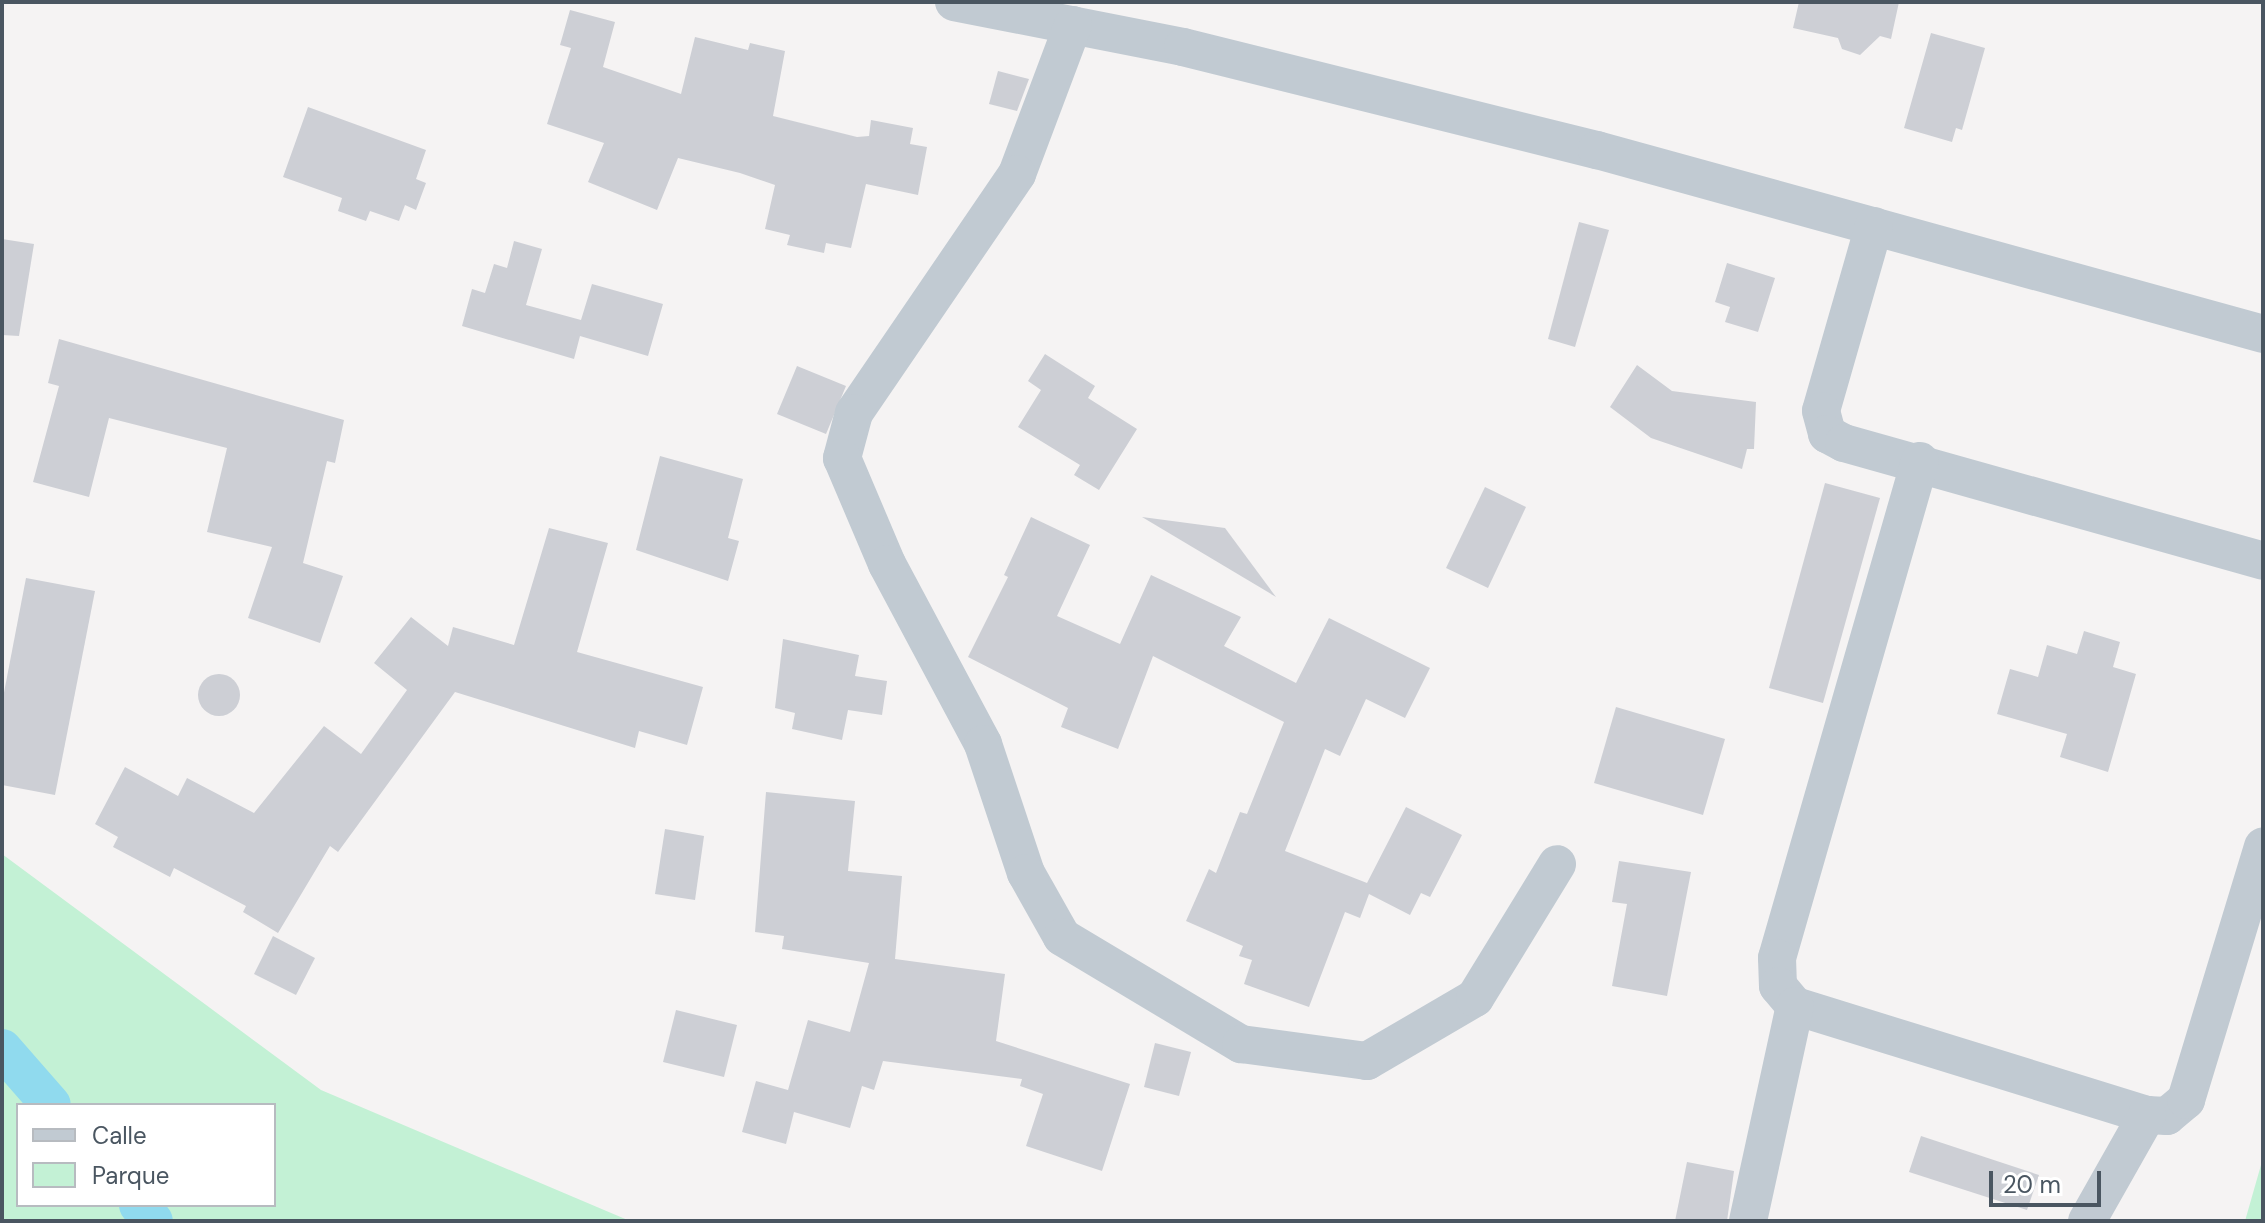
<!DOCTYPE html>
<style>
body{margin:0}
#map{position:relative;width:2265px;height:1223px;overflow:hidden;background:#f5f3f3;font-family:"DM Sans",sans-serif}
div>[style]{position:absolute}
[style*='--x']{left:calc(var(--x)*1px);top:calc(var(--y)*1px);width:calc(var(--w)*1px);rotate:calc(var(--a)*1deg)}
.green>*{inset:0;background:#c3f1d5}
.canal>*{height:40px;margin:-20px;padding:0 20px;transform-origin:20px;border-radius:20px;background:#90daee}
.building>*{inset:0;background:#cdcfd5}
.round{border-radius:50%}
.minor>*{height:38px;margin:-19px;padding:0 19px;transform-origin:19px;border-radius:19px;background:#c1cad2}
span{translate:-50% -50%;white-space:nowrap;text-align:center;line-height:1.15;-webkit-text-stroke:8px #fff;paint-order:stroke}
.frame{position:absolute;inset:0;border:4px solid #4a5661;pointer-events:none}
.legend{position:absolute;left:16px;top:1103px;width:260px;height:104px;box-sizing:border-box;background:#fff;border:2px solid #b7bbc0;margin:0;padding:10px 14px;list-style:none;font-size:24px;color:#4a5661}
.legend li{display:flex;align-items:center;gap:16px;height:40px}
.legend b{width:40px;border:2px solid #b7bbc0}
.scale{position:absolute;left:1989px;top:1171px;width:112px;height:36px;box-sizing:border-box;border:4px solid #4a5661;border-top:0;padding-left:10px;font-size:24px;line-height:28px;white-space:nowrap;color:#4a5661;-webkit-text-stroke:6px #fff;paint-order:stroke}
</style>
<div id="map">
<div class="green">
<div style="clip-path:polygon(evenodd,2px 854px,321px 1090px,630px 1221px,2px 1221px,2px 854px,18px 1105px,274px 1105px,274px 1205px,18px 1205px,18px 1105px)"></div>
<div style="clip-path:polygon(2263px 1158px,2263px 1221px,2245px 1221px)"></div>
</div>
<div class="canal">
<div style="--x:2;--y:1049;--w:74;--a:48.8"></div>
<div style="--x:139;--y:1205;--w:21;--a:49"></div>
</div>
<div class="building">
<div style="clip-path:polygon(1799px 2px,1899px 2px,1891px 39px,1880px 36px,1860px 55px,1842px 49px,1838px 38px,1793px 28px)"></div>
<div style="clip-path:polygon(570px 10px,615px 22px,603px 67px,681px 94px,695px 37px,748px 50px,750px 43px,785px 51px,773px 116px,857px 137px,869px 136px,871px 120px,913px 128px,910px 144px,927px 147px,918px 195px,866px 184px,851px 248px,826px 243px,824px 253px,787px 245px,790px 235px,765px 229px,775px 185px,740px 173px,678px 158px,657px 210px,588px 182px,604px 143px,547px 124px,571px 48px,560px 45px)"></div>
<div style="clip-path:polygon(1931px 33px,1985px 48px,1962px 130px,1956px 128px,1952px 142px,1904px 128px)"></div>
<div style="clip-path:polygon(998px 71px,1029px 79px,1017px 111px,989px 104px)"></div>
<div style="clip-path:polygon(308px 107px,426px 150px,416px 179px,426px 183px,416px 210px,405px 205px,399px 221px,370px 211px,366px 221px,338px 211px,342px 198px,283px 177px)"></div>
<div style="clip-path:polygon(1579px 222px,1609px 230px,1575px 347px,1548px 339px)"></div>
<div style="clip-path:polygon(2px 239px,34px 244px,19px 336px,2px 335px)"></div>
<div style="clip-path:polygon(514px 241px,542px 249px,526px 305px,581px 320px,592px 284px,663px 304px,648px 356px,580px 336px,574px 359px,462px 326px,472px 289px,485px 293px,494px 264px,507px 268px)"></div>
<div style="clip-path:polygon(1727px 263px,1775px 278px,1758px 332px,1725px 322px,1730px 307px,1715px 302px)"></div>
<div style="clip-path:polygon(59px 339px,344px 420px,335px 463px,327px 461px,303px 563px,343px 576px,320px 643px,248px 618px,272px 547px,207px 532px,227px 448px,109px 418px,89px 497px,33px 482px,59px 386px,48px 383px)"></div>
<div style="clip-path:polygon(1045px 354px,1095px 386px,1088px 398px,1137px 429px,1099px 490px,1074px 475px,1080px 465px,1018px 427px,1041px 390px,1028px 381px)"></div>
<div style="clip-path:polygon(1637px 365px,1672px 391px,1756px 402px,1754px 449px,1747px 449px,1742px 469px,1651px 438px,1610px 407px)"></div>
<div style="clip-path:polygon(797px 366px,846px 386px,826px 434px,777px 414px)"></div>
<div style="clip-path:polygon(660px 456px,743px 479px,728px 538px,739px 541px,728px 581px,636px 550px)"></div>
<div style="clip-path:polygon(1825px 483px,1880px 498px,1823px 703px,1769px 688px)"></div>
<div style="clip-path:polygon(1485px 487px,1526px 507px,1488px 588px,1446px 568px)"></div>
<div style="clip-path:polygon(1031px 517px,1090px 545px,1057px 616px,1120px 644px,1151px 575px,1241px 617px,1224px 646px,1296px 683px,1329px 618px,1430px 668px,1405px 718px,1366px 699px,1340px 756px,1325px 749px,1285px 851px,1367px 883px,1406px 807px,1462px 835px,1430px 897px,1421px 893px,1410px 915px,1369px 894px,1360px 918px,1345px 912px,1309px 1007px,1244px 984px,1252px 960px,1239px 956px,1243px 946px,1186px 921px,1209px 869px,1216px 873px,1240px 812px,1247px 814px,1284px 722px,1153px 656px,1118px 749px,1061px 727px,1068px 708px,968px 657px,1008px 577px,1004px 575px)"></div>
<div style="clip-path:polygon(1142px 517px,1225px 528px,1276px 597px)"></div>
<div style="clip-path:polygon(549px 528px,608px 543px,577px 652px,703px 687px,687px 745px,639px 731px,635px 748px,455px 692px,338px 852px,330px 846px,278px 933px,243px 912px,246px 906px,174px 868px,170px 877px,113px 847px,118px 837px,95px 824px,125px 767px,178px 796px,187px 778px,254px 813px,324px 726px,361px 754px,407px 690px,374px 663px,411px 617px,448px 646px,453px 627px,514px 645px)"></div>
<div style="clip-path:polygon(26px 578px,95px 591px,55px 795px,2px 785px,2px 703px)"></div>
<div style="clip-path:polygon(2084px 631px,2120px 642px,2113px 667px,2136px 674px,2108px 772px,2060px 757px,2067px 734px,1997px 714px,2010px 669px,2038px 677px,2047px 645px,2077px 654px)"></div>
<div style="clip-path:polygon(783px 639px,859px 655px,855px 676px,887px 681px,882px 715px,848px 710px,842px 740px,792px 729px,795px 713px,775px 708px)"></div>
<div class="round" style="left:198px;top:674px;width:42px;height:42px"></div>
<div style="clip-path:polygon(1616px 707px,1725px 739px,1703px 815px,1594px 783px)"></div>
<div style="clip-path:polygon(766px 792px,855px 801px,848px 871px,902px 876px,895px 959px,1005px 974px,996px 1041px,1130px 1084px,1102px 1171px,1026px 1146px,1043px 1094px,1020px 1086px,1022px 1079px,883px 1061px,874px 1090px,862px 1086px,850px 1128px,794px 1112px,786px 1144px,742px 1132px,756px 1081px,788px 1090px,808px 1020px,850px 1032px,869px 963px,782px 949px,784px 936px,755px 932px)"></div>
<div style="clip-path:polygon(665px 829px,704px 836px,695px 900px,655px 894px)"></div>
<div style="clip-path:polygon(1619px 861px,1691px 872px,1667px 996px,1612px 986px,1627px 904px,1612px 902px)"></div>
<div style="clip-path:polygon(273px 936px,315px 958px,296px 995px,254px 974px)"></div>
<div style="clip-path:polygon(676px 1010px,737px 1025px,724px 1077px,663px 1062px)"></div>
<div style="clip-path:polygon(1155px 1043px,1191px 1052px,1179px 1096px,1144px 1087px)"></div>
<div style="clip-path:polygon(1921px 1136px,2039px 1175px,2027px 1210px,1909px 1172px)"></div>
<div style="clip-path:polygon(1687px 1162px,1734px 1171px,1727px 1221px,1675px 1221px)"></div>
</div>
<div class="minor">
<div style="--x:954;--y:2;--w:233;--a:11.1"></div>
<div style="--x:1183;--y:47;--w:427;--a:14"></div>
<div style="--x:1597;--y:150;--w:691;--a:15.44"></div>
<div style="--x:1073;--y:25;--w:159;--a:110.6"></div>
<div style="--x:1017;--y:174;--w:289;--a:124.3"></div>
<div style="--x:854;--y:413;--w:47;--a:104.9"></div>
<div style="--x:842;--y:458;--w:115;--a:67"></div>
<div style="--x:887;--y:564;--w:204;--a:61.9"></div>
<div style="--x:983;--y:744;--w:136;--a:71.6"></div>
<div style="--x:1026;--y:873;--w:73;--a:60.6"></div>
<div style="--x:1062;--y:937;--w:209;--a:30.9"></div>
<div style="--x:1241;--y:1044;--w:127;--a:7.7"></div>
<div style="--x:1367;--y:1061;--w:125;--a:-30.3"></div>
<div style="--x:1475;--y:998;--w:157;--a:-58.5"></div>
<div style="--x:1874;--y:226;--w:192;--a:106"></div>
<div style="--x:1821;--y:411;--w:24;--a:75"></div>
<div style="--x:1827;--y:434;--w:19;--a:28"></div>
<div style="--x:1844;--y:443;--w:435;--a:15.7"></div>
<div style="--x:1920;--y:461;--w:517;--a:106.05"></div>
<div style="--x:1777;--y:958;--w:28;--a:88"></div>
<div style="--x:1778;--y:986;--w:26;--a:50"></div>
<div style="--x:1795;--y:1006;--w:368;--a:17.2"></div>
<div style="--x:2147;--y:1115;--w:20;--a:3"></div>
<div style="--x:2167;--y:1116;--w:25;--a:-40"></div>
<div style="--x:2186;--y:1100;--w:265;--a:-73.1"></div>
<div style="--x:1748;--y:1221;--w:220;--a:-77.7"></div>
<div style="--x:2087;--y:1221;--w:122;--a:-60.5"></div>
</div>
<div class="frame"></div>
<ul class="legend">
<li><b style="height:10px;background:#c1cad2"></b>Calle</li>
<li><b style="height:22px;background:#c3f1d5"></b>Parque</li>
</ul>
<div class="scale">20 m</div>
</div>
